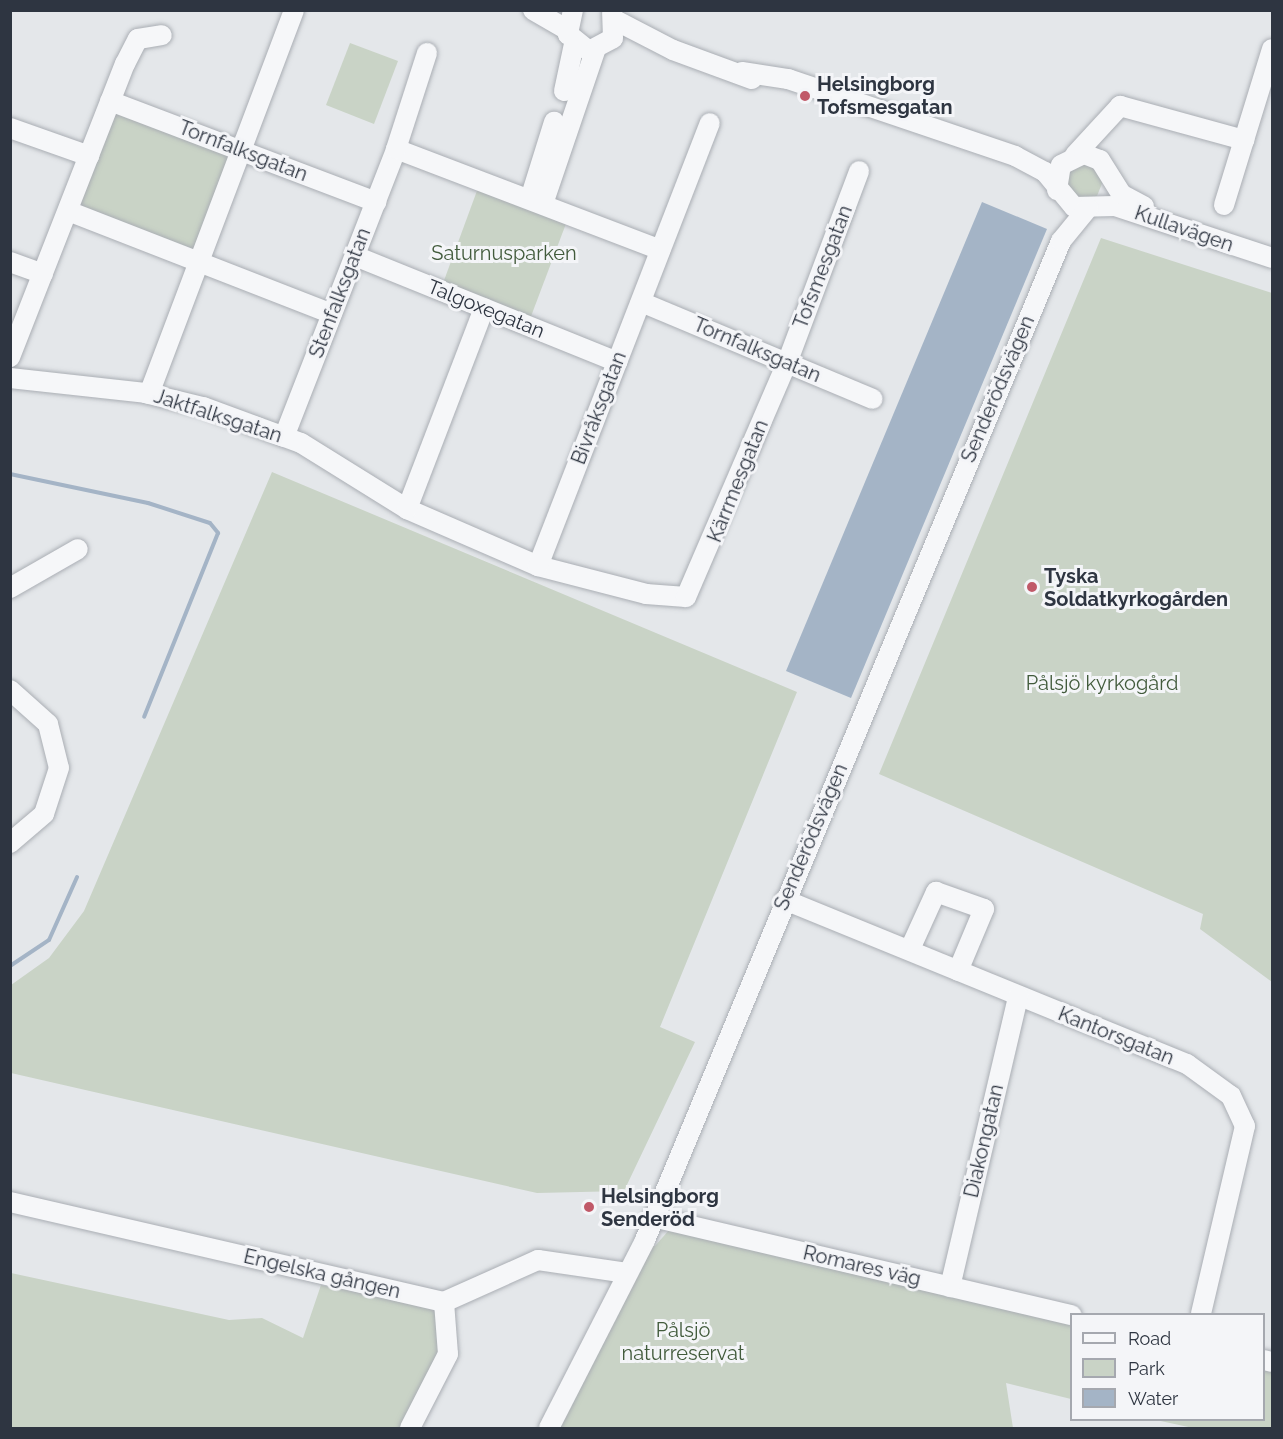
<!DOCTYPE html>
<meta charset="utf-8">
<style>
body{margin:0}
#map{position:relative;width:1283px;height:1439px;overflow:hidden;background:#e4e7ea;font-family:Raleway,sans-serif}
div>[style]{position:absolute}
[style*='--x']{left:calc(var(--x)*1px);top:calc(var(--y)*1px);width:calc(var(--w)*1px);rotate:calc(var(--a)*1deg)}
.green>*{inset:0;background:#c9d3c6}
.water>*{inset:0;background:#a4b4c6}
.stream>*{height:4px;margin:-2px;padding:0 2px;transform-origin:2px;border-radius:2px;background:#a4b4c6}
.roads{filter:drop-shadow(0 0 2px #aaaeb4) drop-shadow(0 0 2px #aaaeb4)}
.minor>*{height:20px;margin:-10px;padding:0 10px;transform-origin:10px;border-radius:10px;background:#f6f7f9}
.dots>*{width:16px;height:16px;translate:-50% -50%;box-sizing:border-box;border:3px solid #f4f5f8;border-radius:50%}
span{translate:-50% -50%;white-space:nowrap;text-align:center;line-height:1.15;-webkit-text-stroke:6px #f4f5f8;paint-order:stroke}
.poi-label{font-size:20px;color:#2e3541;font-weight:700}
.left{translate:0 -50%;text-align:left}
.street-label{font-size:20px;color:#2e3541}
.park-label{font-size:20px;color:#425b3c}
.frame{position:absolute;inset:0;border:12px solid #2e3541;pointer-events:none}
.legend{position:absolute;left:1070px;top:1313px;width:195px;height:108px;box-sizing:border-box;background:#f4f5f8;border:2px solid #a5a8af;margin:0;padding:8px 10px;list-style:none;font-size:18px;color:#2e3541}
.legend li{display:flex;align-items:center;gap:12px;height:30px}
.legend b{width:30px;border:2px solid #a5a8af}
</style>
<div id="map">
<div class="green">
<div style="clip-path:polygon(350px 43px,398px 61px,374px 124px,326px 105px)"></div>
<div style="clip-path:polygon(115px 108px,233px 156px,193px 255px,75px 207px)"></div>
<div style="clip-path:polygon(1091px 162px,1103px 181px,1097px 196px,1090px 200px,1068px 195px,1064px 172px)"></div>
<div style="clip-path:polygon(478px 188px,567px 221px,530px 319px,442px 286px)"></div>
<div style="clip-path:polygon(1101px 238px,1272px 293px,1272px 982px,1200px 929px,1203px 914px,879px 774px)"></div>
<div style="clip-path:polygon(272px 472px,797px 692px,660px 1027px,695px 1042px,624px 1191px,537px 1193px,11px 1073px,11px 985px,49px 958px,84px 911px)"></div>
<div style="clip-path:polygon(670px 1229px,1071px 1323px,1071px 1399px,1006px 1383px,1013px 1428px,540px 1428px,637px 1242px,655px 1246px)"></div>
<div style="clip-path:polygon(11px 1273px,229px 1320px,262px 1318px,303px 1338px,321px 1285px,434px 1308px,443px 1345px,401px 1428px,11px 1428px)"></div>
<div style="clip-path:polygon(1264px 1369px,1272px 1370px,1272px 1428px,1193px 1428px,1156px 1420px,1264px 1420px)"></div>
</div>
<div class="water">
<div style="clip-path:polygon(982px 202px,1047px 229px,851px 698px,786px 671px)"></div>
</div>
<div class="stream">
<div style="--x:10;--y:474;--w:141;--a:11.9"></div>
<div style="--x:148;--y:503;--w:65;--a:17.9"></div>
<div style="--x:210;--y:523;--w:13;--a:51"></div>
<div style="--x:218;--y:533;--w:198;--a:111.9"></div>
<div style="--x:10;--y:966;--w:47;--a:-33.7"></div>
<div style="--x:49;--y:940;--w:69;--a:-66"></div>
</div>
<div class="roads">
<div class="minor">
<div style="--x:533;--y:10;--w:39;--a:30"></div>
<div style="--x:573;--y:10;--w:25;--a:102"></div>
<div style="--x:568;--y:34;--w:27;--a:39"></div>
<div style="--x:589;--y:51;--w:27;--a:-28"></div>
<div style="--x:613;--y:38;--w:25;--a:-92"></div>
<div style="--x:615;--y:20;--w:65;--a:27.3"></div>
<div style="--x:673;--y:50;--w:84;--a:20.2"></div>
<div style="--x:742;--y:72;--w:47;--a:8.7"></div>
<div style="--x:788;--y:79;--w:240;--a:18.7"></div>
<div style="--x:1015;--y:156;--w:34;--a:28"></div>
<div style="--x:1045;--y:172;--w:45;--a:50.4"></div>
<div style="--x:1074;--y:207;--w:41;--a:-1.4"></div>
<div style="--x:1115;--y:206;--w:165;--a:18.3"></div>
<div style="--x:564;--y:91;--w:48;--a:-78"></div>
<div style="--x:110;--y:101;--w:285;--a:20.8"></div>
<div style="--x:10;--y:128;--w:84;--a:19.5"></div>
<div style="--x:396;--y:149;--w:283;--a:20.9"></div>
<div style="--x:1075;--y:155;--w:67;--a:-47.4"></div>
<div style="--x:1120;--y:106;--w:129;--a:15.3"></div>
<div style="--x:1057;--y:190;--w:25;--a:-81"></div>
<div style="--x:1061;--y:165;--w:25;--a:-26"></div>
<div style="--x:1084;--y:154;--w:17;--a:21"></div>
<div style="--x:1100;--y:160;--w:40;--a:58"></div>
<div style="--x:1121;--y:194;--w:26;--a:28"></div>
<div style="--x:530;--y:199;--w:81;--a:-72.7"></div>
<div style="--x:543;--y:204;--w:162;--a:-71.2"></div>
<div style="--x:1224;--y:205;--w:163;--a:-72.9"></div>
<div style="--x:68;--y:211;--w:283;--a:21.3"></div>
<div style="--x:355;--y:256;--w:283;--a:22"></div>
<div style="--x:10;--y:262;--w:35;--a:20"></div>
<div style="--x:641;--y:302;--w:251;--a:22.7"></div>
<div style="--x:10;--y:357;--w:315;--a:-68.6"></div>
<div style="--x:125;--y:64;--w:28;--a:-63"></div>
<div style="--x:138;--y:39;--w:24;--a:-9"></div>
<div style="--x:10;--y:378;--w:136;--a:6.3"></div>
<div style="--x:145;--y:393;--w:60;--a:13.6"></div>
<div style="--x:203;--y:407;--w:104;--a:20.2"></div>
<div style="--x:301;--y:443;--w:125;--a:31.9"></div>
<div style="--x:407;--y:509;--w:143;--a:23.5"></div>
<div style="--x:538;--y:566;--w:112;--a:14.5"></div>
<div style="--x:646;--y:594;--w:40;--a:4.3"></div>
<div style="--x:686;--y:597;--w:255;--a:-66.7"></div>
<div style="--x:787;--y:363;--w:205;--a:-69.4"></div>
<div style="--x:149;--y:394;--w:410;--a:-69.3"></div>
<div style="--x:284;--y:437;--w:309;--a:-68.7"></div>
<div style="--x:396;--y:149;--w:101;--a:-72.1"></div>
<div style="--x:407;--y:509;--w:215;--a:-69"></div>
<div style="--x:538;--y:566;--w:475;--a:-68.8"></div>
<div style="--x:10;--y:588;--w:78;--a:-29.8"></div>
<div style="--x:10;--y:690;--w:51;--a:41.8"></div>
<div style="--x:48;--y:724;--w:45;--a:76"></div>
<div style="--x:59;--y:768;--w:48;--a:108.1"></div>
<div style="--x:44;--y:814;--w:45;--a:139.5"></div>
<div style="--x:785;--y:900;--w:434;--a:22.2"></div>
<div style="--x:1187;--y:1064;--w:54;--a:36"></div>
<div style="--x:1231;--y:1096;--w:33;--a:65"></div>
<div style="--x:1245;--y:1126;--w:193;--a:103.2"></div>
<div style="--x:910;--y:949;--w:63;--a:-65.5"></div>
<div style="--x:936;--y:892;--w:51;--a:19.5"></div>
<div style="--x:984;--y:909;--w:67;--a:112.8"></div>
<div style="--x:10;--y:1202;--w:445;--a:13"></div>
<div style="--x:444;--y:1302;--w:103;--a:-24.1"></div>
<div style="--x:538;--y:1260;--w:90;--a:8.3"></div>
<div style="--x:653;--y:1217;--w:430;--a:13.2"></div>
<div style="--x:950;--y:1287;--w:299;--a:-76.8"></div>
<div style="--x:1264;--y:1360;--w:8;--a:14"></div>
<div style="--x:410;--y:1428;--w:83;--a:-62.8"></div>
<div style="--x:448;--y:1354;--w:52;--a:-94.4"></div>
<div style="--x:549;--y:1428;--w:211;--a:-62.9"></div>
<div style="--x:645;--y:1240;--w:1082;--a:-67.39"></div>
<div style="--x:1061;--y:241;--w:43;--a:-50.7"></div>
</div>
</div>
<div class="dots">
<div style="left:805px;top:96px;background:#c05968"></div>
<div style="left:1032px;top:587px;background:#c05968"></div>
<div style="left:589px;top:1207px;background:#c05968"></div>
</div>
<div class="poi-label">
<span class="left" style="left:817px;top:96px">Helsingborg<br>Tofsmesgatan</span>
<span class="left" style="left:1044px;top:588px">Tyska<br>Soldatkyrkogården</span>
<span class="left" style="left:601px;top:1208px">Helsingborg<br>Senderöd</span>
</div>
<div class="street-label">
<span style="left:243px;top:151px;rotate:21deg">Tornfalksgatan</span>
<span style="left:1184px;top:229px;rotate:19deg">Kullavägen</span>
<span style="left:823px;top:267px;rotate:-69deg">Tofsmesgatan</span>
<span style="left:340px;top:293px;rotate:-69deg">Stenfalksgatan</span>
<span style="left:486px;top:309px;rotate:22deg">Talgoxegatan</span>
<span style="left:757px;top:350px;rotate:23deg">Tornfalksgatan</span>
<span style="left:998px;top:389px;rotate:-67deg">Senderödsvägen</span>
<span style="left:599px;top:408px;rotate:-69deg">Bivråksgatan</span>
<span style="left:218px;top:416px;rotate:18deg">Jaktfalksgatan</span>
<span style="left:738px;top:481px;rotate:-68deg">Kärrmesgatan</span>
<span style="left:811px;top:837px;rotate:-67deg">Senderödsvägen</span>
<span style="left:1116px;top:1036px;rotate:22deg">Kantorsgatan</span>
<span style="left:984px;top:1141px;rotate:-77deg">Diakongatan</span>
<span style="left:862px;top:1266px;rotate:13deg">Romares väg</span>
<span style="left:322px;top:1274px;rotate:13deg">Engelska gången</span>
</div>
<div class="park-label">
<span style="left:504px;top:253px">Saturnusparken</span>
<span style="left:1102px;top:683px">Pålsjö kyrkogård</span>
<span style="left:683px;top:1342px">Pålsjö<br>naturreservat</span>
</div>
<div class="frame"></div>
<ul class="legend">
<li><b style="height:8px;background:#f6f7f9"></b>Road</li>
<li><b style="height:16px;background:#c9d3c6"></b>Park</li>
<li><b style="height:16px;background:#a4b4c6"></b>Water</li>
</ul>
</div>
